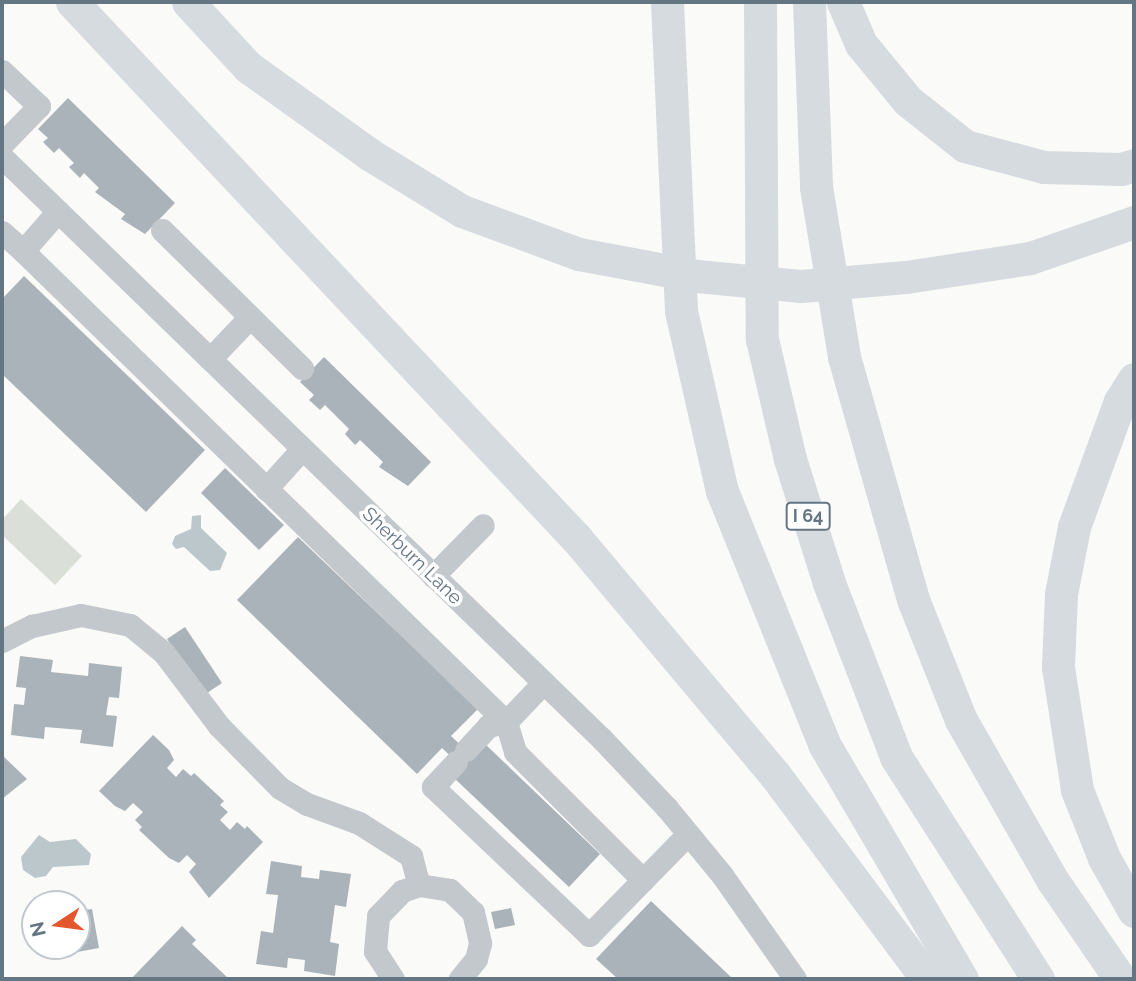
<!DOCTYPE html>
<style>
body{margin:0}
#map{position:relative;width:1136px;height:981px;overflow:hidden;background:#fafaf8;font-family:Raleway,sans-serif}
div>[style]{position:absolute}
[style*='--x']{left:calc(var(--x)*1px);top:calc(var(--y)*1px);width:calc(var(--w)*1px);rotate:calc(var(--a)*1deg)}
.green>*{inset:0;background:#dadfd7}
.water>*{inset:0;background:#bbc7cb}
.building>*{inset:0;background:#aab3b9}
.minor>*{height:23px;margin:-11.5px;padding:0 11.5px;transform-origin:11.5px;border-radius:11.5px;background:#c3c8cc}
.highway>*{height:33px;margin:-16.5px;padding:0 16.5px;transform-origin:16.5px;border-radius:16.5px;background:#d6dbdf}
span{translate:-50% -50%;white-space:nowrap;text-align:center;line-height:1.15;-webkit-text-stroke:7px #fff;paint-order:stroke}
.shield-label span{padding:2px 5px;background:#fff;border:2px solid;border-radius:5px;-webkit-text-stroke-width:0}
.shield-label{font-size:18px;color:#657683;font-weight:700}
.street-label{font-size:19px;color:#657683}
.frame{position:absolute;inset:0;border:4px solid #657683;pointer-events:none}
.north{position:absolute;left:21px;top:890px;width:70px;height:70px;box-sizing:border-box;background:#fff;border:2px solid #c1c8cd;border-radius:50%;rotate:257deg;font-size:19px;font-weight:700;line-height:28px;text-align:center;color:#657683}
.north::after{content:'';display:block;margin:auto;width:24px;height:32px;background:#e4572e;clip-path:polygon(50% 0,100% 100%,50% 72%,0 100%)}
</style>
<div id="map">
<div class="green">
<div style="clip-path:polygon(21px 499px,82px 556px,55px 585px,2px 535px,2px 520px)"></div>
</div>
<div class="water">
<div style="clip-path:polygon(201px 515px,201px 528px,227px 553px,220px 570px,210px 571px,184px 547px,176px 549px,172px 544px,175px 536px,191px 529px,192px 516px)"></div>
<div style="clip-path:polygon(39px 835px,50px 842px,76px 839px,91px 854px,89px 865px,53px 867px,46px 876px,35px 878px,23px 870px,21px 857px)"></div>
</div>
<div class="building">
<div style="clip-path:polygon(68px 98px,175px 203px,145px 234px,121px 219px,125px 214px,95px 192px,99px 188px,84px 173px,80px 178px,69px 167px,74px 163px,59px 148px,54px 153px,43px 142px,48px 138px,38px 129px)"></div>
<div style="clip-path:polygon(24px 276px,205px 450px,146px 512px,2px 374px,2px 299px)"></div>
<div style="clip-path:polygon(324px 357px,431px 462px,408px 486px,379px 467px,383px 462px,360px 440px,355px 445px,345px 434px,349px 429px,325px 405px,320px 410px,309px 400px,314px 395px,300px 382px)"></div>
<div style="clip-path:polygon(225px 468px,284px 525px,259px 550px,201px 493px)"></div>
<div style="clip-path:polygon(298px 537px,478px 709px,451px 736px,471px 755px,483px 742px,600px 854px,569px 887px,452px 776px,461px 766px,442px 748px,417px 774px,237px 600px)"></div>
<div style="clip-path:polygon(185px 627px,222px 683px,204px 695px,167px 639px)"></div>
<div style="clip-path:polygon(20px 656px,53px 660px,51px 672px,88px 676px,89px 663px,122px 667px,119px 698px,109px 697px,106px 715px,117px 716px,113px 747px,80px 743px,82px 730px,45px 727px,44px 739px,11px 735px,14px 704px,24px 705px,26px 688px,16px 687px)"></div>
<div style="clip-path:polygon(153px 735px,169px 750px,174px 760px,167px 768px,176px 777px,183px 769px,191px 776px,194px 773px,224px 801px,220px 805px,228px 812px,220px 820px,230px 830px,237px 822px,245px 829px,247px 826px,263px 842px,209px 898px,189px 872px,196px 864px,187px 855px,179px 863px,169px 858px,139px 830px,142px 827px,135px 820px,143px 812px,133px 803px,125px 811px,115px 806px,99px 791px)"></div>
<div style="clip-path:polygon(2px 755px,27px 779px,2px 799px)"></div>
<div style="clip-path:polygon(271px 861px,302px 866px,301px 877px,319px 879px,320px 870px,351px 874px,346px 907px,335px 905px,330px 942px,339px 944px,335px 976px,304px 971px,305px 960px,288px 958px,287px 968px,256px 964px,261px 931px,273px 933px,278px 895px,266px 894px)"></div>
<div style="clip-path:polygon(651px 901px,733px 979px,618px 979px,596px 959px)"></div>
<div style="clip-path:polygon(84px 907px,84px 910px,92px 909px,99px 948px,61px 955px,59px 946px,77px 946px,77px 908px)"></div>
<div style="clip-path:polygon(511px 908px,515px 925px,495px 929px,491px 912px)"></div>
<div style="clip-path:polygon(182px 926px,196px 940px,192px 944px,229px 979px,131px 979px)"></div>
</div>
<div class="minor">
<div style="--x:2;--y:71;--w:51;--a:43.4"></div>
<div style="--x:39;--y:106;--w:53;--a:134.2"></div>
<div style="--x:2;--y:157;--w:834;--a:44.13"></div>
<div style="--x:601;--y:738;--w:96;--a:46.7"></div>
<div style="--x:667;--y:808;--w:87;--a:50.6"></div>
<div style="--x:722;--y:875;--w:127;--a:54.9"></div>
<div style="--x:162;--y:230;--w:197;--a:44.6"></div>
<div style="--x:2;--y:232;--w:28;--a:42"></div>
<div style="--x:23;--y:251;--w:53;--a:-48.8"></div>
<div style="--x:23;--y:251;--w:675;--a:44.28"></div>
<div style="--x:506;--y:722;--w:31;--a:73"></div>
<div style="--x:515;--y:752;--w:181;--a:45"></div>
<div style="--x:210;--y:359;--w:58;--a:-46.4"></div>
<div style="--x:266;--y:489;--w:54;--a:-48"></div>
<div style="--x:433;--y:576;--w:71;--a:-45.6"></div>
<div style="--x:2;--y:641;--w:34;--a:-27"></div>
<div style="--x:32;--y:626;--w:50;--a:-12.7"></div>
<div style="--x:81;--y:615;--w:50;--a:11.5"></div>
<div style="--x:130;--y:625;--w:44;--a:39.5"></div>
<div style="--x:164;--y:653;--w:91;--a:53"></div>
<div style="--x:219;--y:726;--w:87;--a:45.5"></div>
<div style="--x:280;--y:788;--w:31;--a:31"></div>
<div style="--x:307;--y:804;--w:55;--a:20.1"></div>
<div style="--x:359;--y:823;--w:62;--a:32.4"></div>
<div style="--x:411;--y:856;--w:30;--a:75"></div>
<div style="--x:466;--y:750;--w:33;--a:-47"></div>
<div style="--x:488;--y:726;--w:18;--a:-13"></div>
<div style="--x:506;--y:722;--w:54;--a:-46.5"></div>
<div style="--x:456;--y:762;--w:34;--a:133"></div>
<div style="--x:433;--y:787;--w:215;--a:43.5"></div>
<div style="--x:589;--y:935;--w:141;--a:-45.6"></div>
<div style="--x:393;--y:979;--w:33;--a:-123"></div>
<div style="--x:375;--y:951;--w:35;--a:-85"></div>
<div style="--x:378;--y:916;--w:35;--a:-46"></div>
<div style="--x:402;--y:891;--w:18;--a:-19"></div>
<div style="--x:419;--y:885;--w:31;--a:9"></div>
<div style="--x:450;--y:890;--w:32;--a:44"></div>
<div style="--x:473;--y:912;--w:32;--a:77"></div>
<div style="--x:480;--y:943;--w:16;--a:104"></div>
<div style="--x:476;--y:959;--w:26;--a:129"></div>
</div>
<div class="highway">
<div style="--x:72;--y:2;--w:737;--a:46.76"></div>
<div style="--x:577;--y:539;--w:308;--a:50"></div>
<div style="--x:775;--y:775;--w:254;--a:53.3"></div>
<div style="--x:188;--y:2;--w:88;--a:47.3"></div>
<div style="--x:248;--y:67;--w:149;--a:35.7"></div>
<div style="--x:369;--y:154;--w:109;--a:31.5"></div>
<div style="--x:462;--y:211;--w:125;--a:20.2"></div>
<div style="--x:579;--y:254;--w:120;--a:10.6"></div>
<div style="--x:697;--y:276;--w:104;--a:5.5"></div>
<div style="--x:801;--y:286;--w:105;--a:-4.9"></div>
<div style="--x:906;--y:277;--w:125;--a:-8.7"></div>
<div style="--x:1030;--y:258;--w:110;--a:-19.1"></div>
<div style="--x:667;--y:2;--w:309;--a:87.4"></div>
<div style="--x:681;--y:311;--w:185;--a:77.2"></div>
<div style="--x:722;--y:491;--w:273;--a:68"></div>
<div style="--x:824;--y:744;--w:273;--a:59.6"></div>
<div style="--x:760;--y:2;--w:337;--a:89.7"></div>
<div style="--x:762;--y:339;--w:123;--a:76.9"></div>
<div style="--x:790;--y:459;--w:130;--a:72.5"></div>
<div style="--x:829;--y:583;--w:186;--a:68.9"></div>
<div style="--x:896;--y:757;--w:264;--a:57.4"></div>
<div style="--x:809;--y:2;--w:185;--a:87.8"></div>
<div style="--x:816;--y:187;--w:172;--a:80.6"></div>
<div style="--x:844;--y:357;--w:255;--a:74.1"></div>
<div style="--x:914;--y:602;--w:127;--a:68.3"></div>
<div style="--x:961;--y:720;--w:185;--a:60.3"></div>
<div style="--x:1053;--y:881;--w:119;--a:55.6"></div>
<div style="--x:843;--y:2;--w:46;--a:66.8"></div>
<div style="--x:861;--y:44;--w:74;--a:50.5"></div>
<div style="--x:908;--y:101;--w:73;--a:38.3"></div>
<div style="--x:965;--y:146;--w:82;--a:14.9"></div>
<div style="--x:1044;--y:167;--w:77;--a:1.5"></div>
<div style="--x:1121;--y:169;--w:14;--a:-17"></div>
<div style="--x:1134;--y:379;--w:26;--a:122"></div>
<div style="--x:1120;--y:401;--w:134;--a:110.1"></div>
<div style="--x:1074;--y:527;--w:68;--a:101"></div>
<div style="--x:1061;--y:594;--w:73;--a:92.4"></div>
<div style="--x:1058;--y:667;--w:124;--a:81.2"></div>
<div style="--x:1077;--y:790;--w:73;--a:68.3"></div>
<div style="--x:1104;--y:858;--w:61;--a:60.5"></div>
</div>
<div class="shield-label">
<span style="left:808px;top:516px">I 64</span>
</div>
<div class="street-label">
<span style="left:412px;top:556px;rotate:44deg">Sherburn Lane</span>
</div>
<div class="frame"></div>
<div class="north">N</div>
</div>
